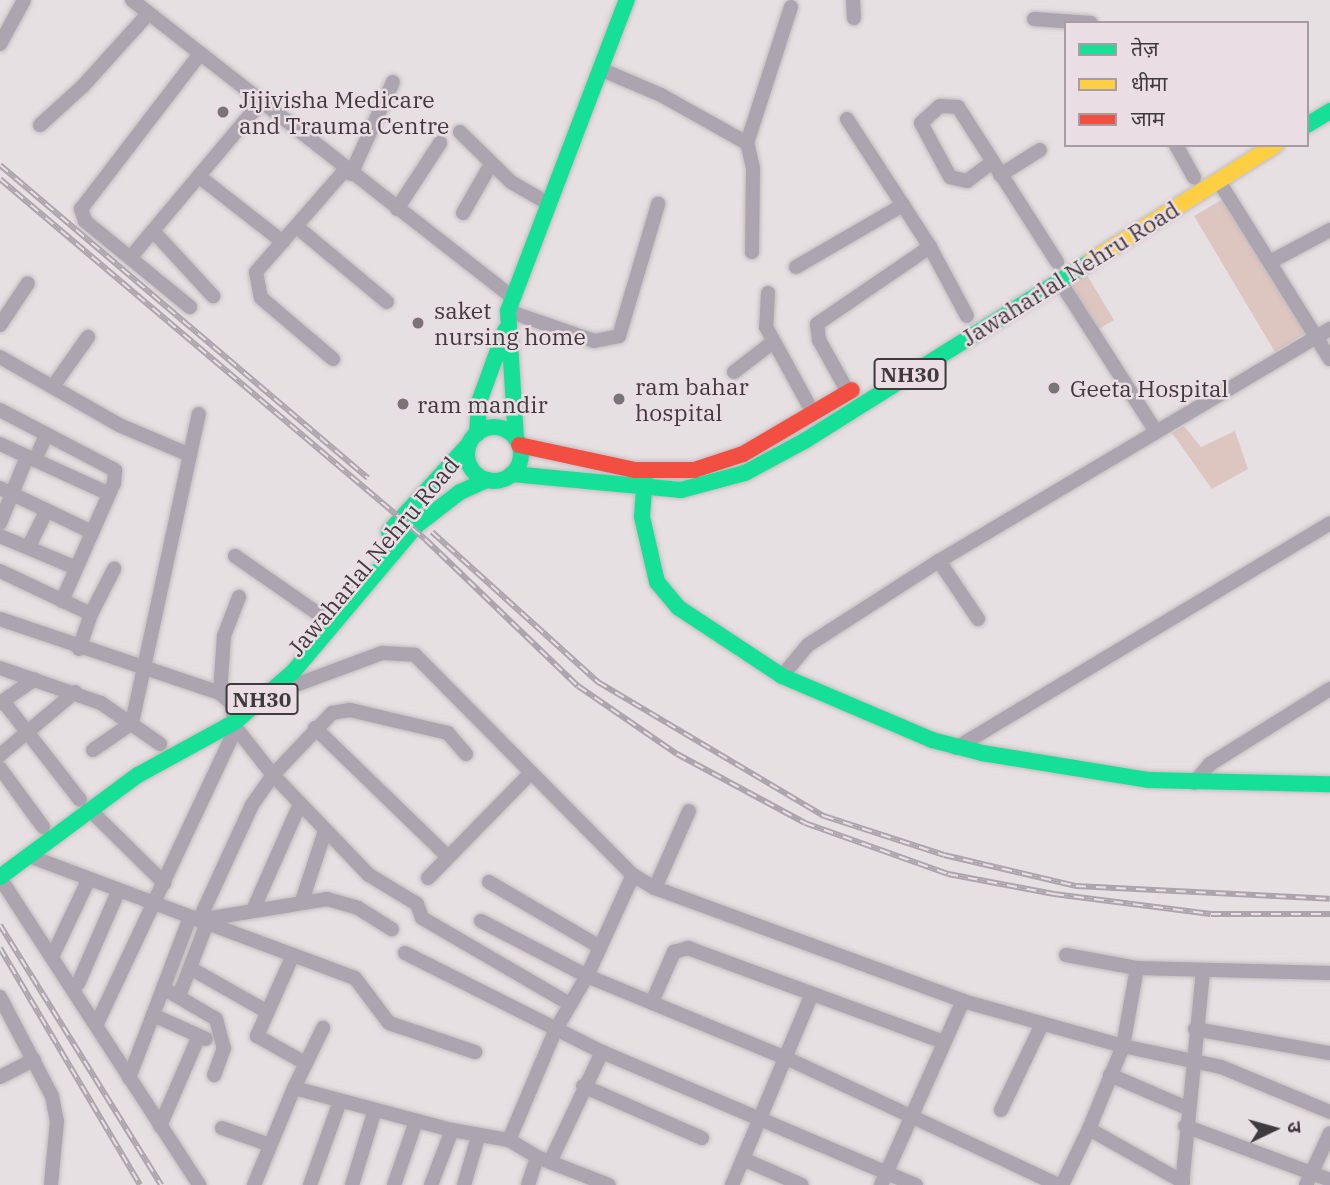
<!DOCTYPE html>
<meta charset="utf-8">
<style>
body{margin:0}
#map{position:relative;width:1330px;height:1185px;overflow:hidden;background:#e7e0e3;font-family:"IBM Plex Serif","Noto Sans Devanagari",serif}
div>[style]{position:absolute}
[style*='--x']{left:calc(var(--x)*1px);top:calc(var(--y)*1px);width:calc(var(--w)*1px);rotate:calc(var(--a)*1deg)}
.green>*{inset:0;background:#dec6c0}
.roads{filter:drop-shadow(0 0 2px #c1bcbe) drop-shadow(0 0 2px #c1bcbe)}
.street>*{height:14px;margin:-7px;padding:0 7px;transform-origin:7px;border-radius:7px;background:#aca4ae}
.fast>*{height:16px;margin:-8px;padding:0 8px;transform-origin:8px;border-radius:8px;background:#16e098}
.fast>.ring{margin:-8px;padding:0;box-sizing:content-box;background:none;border:16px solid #16e098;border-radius:50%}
.slow>*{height:16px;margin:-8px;padding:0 8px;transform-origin:8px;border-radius:8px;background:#ffcf43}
.jam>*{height:16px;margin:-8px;padding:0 8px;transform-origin:8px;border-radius:8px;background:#f24e42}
.rail>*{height:6px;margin-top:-3px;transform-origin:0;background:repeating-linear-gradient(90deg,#eadde3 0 10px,#aca6ac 0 20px);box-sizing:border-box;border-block:2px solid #aca6ac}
.dots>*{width:19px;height:19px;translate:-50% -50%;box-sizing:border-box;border:4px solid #eadde3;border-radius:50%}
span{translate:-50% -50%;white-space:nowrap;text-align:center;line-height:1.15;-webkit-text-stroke:5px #eadde3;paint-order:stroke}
.shield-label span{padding:2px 5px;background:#eadde3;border:2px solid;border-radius:5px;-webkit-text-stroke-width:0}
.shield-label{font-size:21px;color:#3f3a3d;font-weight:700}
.poi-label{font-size:23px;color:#3f3a3d}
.left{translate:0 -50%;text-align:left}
.street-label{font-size:23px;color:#3f3a3d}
.legend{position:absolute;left:1064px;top:21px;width:245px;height:126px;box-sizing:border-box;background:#eadde3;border:2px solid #a69ca1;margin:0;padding:9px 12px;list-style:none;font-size:21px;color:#3f3a3d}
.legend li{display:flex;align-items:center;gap:14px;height:35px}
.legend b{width:35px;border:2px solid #a69ca1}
.north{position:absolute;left:1239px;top:1094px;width:70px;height:70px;-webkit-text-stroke:5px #eadde3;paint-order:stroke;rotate:85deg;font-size:19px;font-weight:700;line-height:28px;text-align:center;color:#3f3a3d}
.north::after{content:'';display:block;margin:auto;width:24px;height:32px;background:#3f3a3d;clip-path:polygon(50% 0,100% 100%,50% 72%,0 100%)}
</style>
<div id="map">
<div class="green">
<div style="clip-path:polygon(1228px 196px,1309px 331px,1275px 352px,1194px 216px)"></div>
<div style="clip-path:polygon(1085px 272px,1114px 320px,1094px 332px,1065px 284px)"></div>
<div style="clip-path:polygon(1184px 426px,1201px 447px,1235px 431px,1248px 469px,1212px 489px,1172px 433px)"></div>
</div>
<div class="roads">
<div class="street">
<div style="--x:132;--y:0;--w:484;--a:38"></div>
<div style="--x:853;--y:0;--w:18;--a:87"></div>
<div style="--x:1034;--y:19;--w:57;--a:4"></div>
<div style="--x:0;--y:44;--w:50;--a:-61.4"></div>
<div style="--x:600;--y:69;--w:66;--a:23.1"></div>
<div style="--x:661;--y:95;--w:98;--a:29.2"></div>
<div style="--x:847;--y:119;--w:153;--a:57"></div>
<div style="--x:930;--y:247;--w:78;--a:61.8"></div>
<div style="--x:40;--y:125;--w:58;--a:-42.2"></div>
<div style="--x:83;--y:86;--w:97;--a:-47.9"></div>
<div style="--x:460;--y:132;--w:71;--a:44.4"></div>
<div style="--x:511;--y:182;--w:44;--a:30.1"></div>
<div style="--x:1176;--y:145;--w:37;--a:61"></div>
<div style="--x:991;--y:163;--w:30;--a:143"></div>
<div style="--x:967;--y:181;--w:17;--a:-167"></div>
<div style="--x:950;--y:177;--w:61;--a:-118.2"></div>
<div style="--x:921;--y:123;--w:25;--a:-42"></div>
<div style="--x:940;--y:106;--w:18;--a:3"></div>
<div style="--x:958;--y:107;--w:184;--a:57.4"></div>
<div style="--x:351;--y:174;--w:101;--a:-65.5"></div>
<div style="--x:1000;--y:175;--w:47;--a:-32"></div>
<div style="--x:201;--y:178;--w:104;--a:38"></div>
<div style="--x:1218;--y:180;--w:211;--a:58"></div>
<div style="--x:397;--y:209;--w:79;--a:-56.9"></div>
<div style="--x:463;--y:213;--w:56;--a:-60.3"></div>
<div style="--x:297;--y:227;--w:117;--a:39.8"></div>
<div style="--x:155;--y:233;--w:86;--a:47.4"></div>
<div style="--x:752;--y:252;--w:84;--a:-89.3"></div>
<div style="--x:753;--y:168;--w:26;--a:-103"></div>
<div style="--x:747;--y:143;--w:143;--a:-72.1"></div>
<div style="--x:130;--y:258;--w:204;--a:-50"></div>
<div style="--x:1270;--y:262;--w:68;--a:-28.1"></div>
<div style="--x:796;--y:267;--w:124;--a:-30.1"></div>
<div style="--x:1059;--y:280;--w:178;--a:57.4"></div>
<div style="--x:768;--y:293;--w:34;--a:93"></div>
<div style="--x:766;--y:327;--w:98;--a:61.3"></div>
<div style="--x:190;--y:307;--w:136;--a:-140.7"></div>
<div style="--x:85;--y:221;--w:13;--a:-108"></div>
<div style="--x:81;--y:209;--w:194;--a:-52.5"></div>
<div style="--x:508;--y:311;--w:91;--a:19.2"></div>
<div style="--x:594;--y:341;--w:25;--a:-11"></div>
<div style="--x:619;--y:336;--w:138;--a:-73.5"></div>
<div style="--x:0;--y:325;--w:50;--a:-56.3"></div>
<div style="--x:0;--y:357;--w:137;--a:29.7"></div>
<div style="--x:119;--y:425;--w:77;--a:22.9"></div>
<div style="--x:333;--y:359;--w:94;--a:-139.7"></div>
<div style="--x:261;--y:298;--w:26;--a:-101"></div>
<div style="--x:256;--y:272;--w:135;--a:-48.9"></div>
<div style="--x:734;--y:372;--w:49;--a:-37.6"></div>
<div style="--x:54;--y:385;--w:59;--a:-54.7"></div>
<div style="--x:848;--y:392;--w:60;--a:-119.1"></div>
<div style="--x:819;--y:340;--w:16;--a:-97"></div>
<div style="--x:817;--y:324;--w:137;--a:-34.3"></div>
<div style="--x:0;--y:410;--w:130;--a:27.6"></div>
<div style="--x:115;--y:470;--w:13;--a:94"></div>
<div style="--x:114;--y:483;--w:129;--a:113.8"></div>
<div style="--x:0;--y:444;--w:120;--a:24.6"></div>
<div style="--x:35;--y:460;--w:27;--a:-66"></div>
<div style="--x:0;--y:488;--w:102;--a:25.6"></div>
<div style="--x:0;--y:523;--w:71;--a:-67.8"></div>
<div style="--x:0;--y:536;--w:82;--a:22.8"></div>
<div style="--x:29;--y:546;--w:40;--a:-63.4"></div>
<div style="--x:235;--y:556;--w:103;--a:34.8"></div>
<div style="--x:939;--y:561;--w:70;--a:56.1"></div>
<div style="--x:0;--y:571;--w:101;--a:25.3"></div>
<div style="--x:91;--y:614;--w:37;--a:109"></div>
<div style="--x:91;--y:614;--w:51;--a:-62.9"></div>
<div style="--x:0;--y:619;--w:232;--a:18.6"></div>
<div style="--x:220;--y:693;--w:15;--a:42"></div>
<div style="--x:231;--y:703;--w:25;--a:79"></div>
<div style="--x:236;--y:728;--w:329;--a:115.2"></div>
<div style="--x:0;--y:668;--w:107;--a:19.1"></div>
<div style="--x:101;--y:703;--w:72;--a:34.8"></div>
<div style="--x:782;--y:676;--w:40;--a:-50"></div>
<div style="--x:808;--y:645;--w:156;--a:-32.7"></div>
<div style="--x:939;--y:561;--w:455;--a:-30.7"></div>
<div style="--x:282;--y:690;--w:107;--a:-20.3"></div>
<div style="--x:382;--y:653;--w:33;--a:3"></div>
<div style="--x:415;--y:655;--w:310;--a:45.3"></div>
<div style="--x:633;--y:875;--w:26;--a:31"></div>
<div style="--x:655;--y:888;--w:328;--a:20.1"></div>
<div style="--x:963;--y:1001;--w:166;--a:15.7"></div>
<div style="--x:1123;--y:1046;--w:100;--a:12.1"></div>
<div style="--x:1221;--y:1067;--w:118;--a:22.4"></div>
<div style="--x:220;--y:693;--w:57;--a:-86"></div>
<div style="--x:224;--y:636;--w:42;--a:-69"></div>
<div style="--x:3;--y:701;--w:125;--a:52.1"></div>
<div style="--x:0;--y:703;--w:42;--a:-34.4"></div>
<div style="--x:236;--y:728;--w:60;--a:51.8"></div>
<div style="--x:273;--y:775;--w:139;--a:46.2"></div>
<div style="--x:369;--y:875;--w:56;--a:31.1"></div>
<div style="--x:417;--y:904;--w:15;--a:70"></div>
<div style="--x:422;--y:918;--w:169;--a:30.2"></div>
<div style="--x:315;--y:728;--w:184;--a:44.1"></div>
<div style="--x:956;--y:748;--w:436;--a:-31"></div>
<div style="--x:93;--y:750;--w:47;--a:-34.7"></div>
<div style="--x:132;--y:723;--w:316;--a:-77.8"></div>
<div style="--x:466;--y:754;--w:28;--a:-131"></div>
<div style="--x:448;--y:733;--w:101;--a:-166.8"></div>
<div style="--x:350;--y:710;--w:18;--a:171"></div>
<div style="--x:332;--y:713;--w:86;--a:133.6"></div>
<div style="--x:273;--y:775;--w:37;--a:125"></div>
<div style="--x:252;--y:805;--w:127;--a:114.7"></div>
<div style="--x:199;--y:920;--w:166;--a:20.4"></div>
<div style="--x:355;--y:978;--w:56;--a:52.9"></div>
<div style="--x:389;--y:1023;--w:91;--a:18.6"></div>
<div style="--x:0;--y:755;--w:98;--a:-40"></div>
<div style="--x:0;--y:768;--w:73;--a:53.9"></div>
<div style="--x:1194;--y:783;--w:25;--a:-50"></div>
<div style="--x:1210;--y:764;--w:142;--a:-32"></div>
<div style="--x:91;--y:811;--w:103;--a:44.6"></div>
<div style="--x:29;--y:856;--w:182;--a:20.6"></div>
<div style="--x:199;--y:920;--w:130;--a:-9.3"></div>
<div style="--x:327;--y:899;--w:32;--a:16"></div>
<div style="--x:358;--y:908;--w:40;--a:32"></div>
<div style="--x:0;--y:878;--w:366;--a:57"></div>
<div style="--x:428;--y:878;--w:147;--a:-45.6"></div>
<div style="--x:489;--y:882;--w:129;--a:30.4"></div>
<div style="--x:655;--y:888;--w:84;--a:-66.2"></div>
<div style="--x:302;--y:901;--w:74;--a:-71.8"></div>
<div style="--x:253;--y:910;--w:116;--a:-66.1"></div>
<div style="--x:481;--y:921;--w:119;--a:27.4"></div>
<div style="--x:587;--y:976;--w:213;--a:22.4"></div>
<div style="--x:784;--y:1057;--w:303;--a:25"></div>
<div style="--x:405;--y:953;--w:220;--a:26.7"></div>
<div style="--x:602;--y:1052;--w:341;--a:23"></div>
<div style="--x:293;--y:955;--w:89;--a:114"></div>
<div style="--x:257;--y:1036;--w:55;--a:29.4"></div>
<div style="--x:1066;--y:955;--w:72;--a:10.4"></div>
<div style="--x:1137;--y:968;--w:193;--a:1.5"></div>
<div style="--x:52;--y:957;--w:84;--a:-64.7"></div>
<div style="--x:190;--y:968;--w:87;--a:29.5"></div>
<div style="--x:1137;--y:968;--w:79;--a:100.2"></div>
<div style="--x:1123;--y:1046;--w:90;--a:112.3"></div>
<div style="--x:1089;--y:1129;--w:108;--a:29.4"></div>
<div style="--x:78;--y:984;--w:100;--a:-66.5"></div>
<div style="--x:163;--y:988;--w:61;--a:30.3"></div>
<div style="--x:216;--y:1019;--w:30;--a:75"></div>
<div style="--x:224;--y:1048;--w:29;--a:110"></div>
<div style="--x:179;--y:996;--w:78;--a:-69"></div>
<div style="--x:0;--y:997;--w:112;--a:62.3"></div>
<div style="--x:52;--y:1096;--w:25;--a:79"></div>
<div style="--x:57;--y:1121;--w:64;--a:95.4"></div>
<div style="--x:652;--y:1002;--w:55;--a:-66.3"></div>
<div style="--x:674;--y:952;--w:15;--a:-16"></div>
<div style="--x:688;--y:948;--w:273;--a:20.2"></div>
<div style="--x:153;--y:1015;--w:58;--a:24.4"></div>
<div style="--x:1195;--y:1029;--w:137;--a:10.1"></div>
<div style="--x:1110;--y:1075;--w:84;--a:23.2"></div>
<div style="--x:0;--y:1077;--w:38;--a:-27"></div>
<div style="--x:129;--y:1078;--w:172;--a:-69.2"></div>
<div style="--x:583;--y:1086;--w:130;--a:23.6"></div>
<div style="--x:294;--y:1088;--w:67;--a:-64.2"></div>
<div style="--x:1001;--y:1110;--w:95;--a:-64.5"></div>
<div style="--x:160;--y:1126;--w:98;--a:-66.6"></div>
<div style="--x:1185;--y:1126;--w:155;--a:20.4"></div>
<div style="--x:222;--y:1128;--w:51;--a:19.5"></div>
<div style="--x:509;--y:1140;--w:121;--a:-67.1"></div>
<div style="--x:556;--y:1029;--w:61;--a:-59.7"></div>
<div style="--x:587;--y:976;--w:111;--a:-65.5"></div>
<div style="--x:743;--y:1159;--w:64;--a:23.8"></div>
<div style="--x:550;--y:1162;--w:122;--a:-64.7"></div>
<div style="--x:254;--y:1185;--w:105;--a:-67.6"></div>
<div style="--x:294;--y:1088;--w:163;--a:14.9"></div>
<div style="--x:452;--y:1130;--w:58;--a:10"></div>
<div style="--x:509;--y:1140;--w:33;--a:31"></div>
<div style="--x:537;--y:1157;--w:77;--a:21.3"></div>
<div style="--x:310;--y:1185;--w:89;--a:-70.3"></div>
<div style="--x:352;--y:1185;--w:78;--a:-73"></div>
<div style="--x:394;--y:1185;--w:68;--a:-71"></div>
<div style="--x:431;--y:1185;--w:59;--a:-69.1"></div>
<div style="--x:464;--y:1185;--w:50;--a:-73.7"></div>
<div style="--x:528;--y:1185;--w:29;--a:-72"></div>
<div style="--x:732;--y:1185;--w:205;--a:-67.3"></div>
<div style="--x:881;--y:1185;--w:201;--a:-66"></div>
<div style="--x:1062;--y:1185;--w:62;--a:-64.3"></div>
<div style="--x:1182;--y:1185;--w:215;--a:-84.4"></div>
<div style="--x:1306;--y:1185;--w:57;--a:-65.2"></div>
</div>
<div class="fast">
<div style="--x:1307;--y:125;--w:27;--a:-31"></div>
<div class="ring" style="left:467px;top:427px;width:38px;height:38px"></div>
<div style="--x:477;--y:434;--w:32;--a:-86"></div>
<div style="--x:479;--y:402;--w:76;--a:-69.9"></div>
<div style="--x:516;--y:439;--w:128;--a:-93.6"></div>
<div style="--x:508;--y:311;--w:333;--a:-69.1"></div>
<div style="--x:512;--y:474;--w:170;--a:5.4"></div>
<div style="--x:681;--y:490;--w:66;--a:-14.9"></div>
<div style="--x:745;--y:473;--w:69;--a:-28.4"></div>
<div style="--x:806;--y:440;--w:337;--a:-32.1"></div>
<div style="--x:645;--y:475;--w:42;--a:94.1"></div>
<div style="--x:642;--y:517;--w:67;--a:77"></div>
<div style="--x:657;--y:582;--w:34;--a:50"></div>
<div style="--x:679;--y:608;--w:123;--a:33.4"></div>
<div style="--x:782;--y:676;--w:163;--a:23.1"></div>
<div style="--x:932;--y:740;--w:52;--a:14.6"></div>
<div style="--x:982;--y:753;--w:168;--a:9.2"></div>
<div style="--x:1148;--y:780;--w:182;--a:1.3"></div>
<div style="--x:389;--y:532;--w:119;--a:-47.7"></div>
<div style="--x:0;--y:877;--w:172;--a:-36.5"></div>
<div style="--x:138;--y:775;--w:111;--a:-28.7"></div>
<div style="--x:235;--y:722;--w:77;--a:-40.8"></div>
<div style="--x:293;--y:672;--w:191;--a:-49.9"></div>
<div style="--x:416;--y:526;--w:56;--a:-37.7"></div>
<div style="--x:460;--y:492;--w:30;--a:-24"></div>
</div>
<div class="slow">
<div style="--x:1091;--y:261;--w:218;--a:-32.2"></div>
</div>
<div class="jam">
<div style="--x:519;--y:445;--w:119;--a:12.2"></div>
<div style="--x:635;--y:470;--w:59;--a:0"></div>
<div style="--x:694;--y:470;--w:52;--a:-18.1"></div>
<div style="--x:743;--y:454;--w:126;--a:-30.4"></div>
</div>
</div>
<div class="rail">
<div style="--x:0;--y:165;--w:483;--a:40.4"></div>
<div style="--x:0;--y:179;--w:557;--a:40.27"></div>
<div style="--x:425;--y:539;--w:212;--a:43.9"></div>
<div style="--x:578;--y:686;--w:120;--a:34.5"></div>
<div style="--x:677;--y:754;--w:145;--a:28.3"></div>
<div style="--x:805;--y:823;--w:152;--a:19.6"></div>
<div style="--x:948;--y:874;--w:108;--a:10.7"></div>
<div style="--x:1054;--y:894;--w:158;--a:7.3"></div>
<div style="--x:1211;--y:914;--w:119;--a:0"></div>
<div style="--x:432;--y:532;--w:224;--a:42.1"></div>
<div style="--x:598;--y:682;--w:263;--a:30.7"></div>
<div style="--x:824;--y:816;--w:126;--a:18"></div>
<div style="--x:944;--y:855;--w:136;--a:13.2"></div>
<div style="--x:1076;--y:886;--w:254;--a:2.9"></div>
<div style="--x:0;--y:925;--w:306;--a:58.2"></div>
<div style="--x:0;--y:948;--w:275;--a:59.4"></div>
</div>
<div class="dots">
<div style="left:223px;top:112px;background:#7a7477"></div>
<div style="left:418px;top:323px;background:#7a7477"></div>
<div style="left:1054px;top:388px;background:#7a7477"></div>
<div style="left:619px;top:399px;background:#7a7477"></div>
<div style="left:403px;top:404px;background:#7a7477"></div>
</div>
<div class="shield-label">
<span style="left:910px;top:374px">NH30</span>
<span style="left:262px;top:699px">NH30</span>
</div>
<div class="poi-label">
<span class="left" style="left:239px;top:112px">Jijivisha Medicare<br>and Trauma Centre</span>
<span class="left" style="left:434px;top:323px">saket<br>nursing home</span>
<span class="left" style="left:635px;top:399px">ram bahar<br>hospital</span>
<span class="left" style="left:1070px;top:388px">Geeta Hospital</span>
<span class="left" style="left:417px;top:404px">ram mandir</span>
</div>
<div class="street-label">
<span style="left:1070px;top:273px;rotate:-32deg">Jawaharlal Nehru Road</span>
<span style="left:373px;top:556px;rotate:-50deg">Jawaharlal Nehru Road</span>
</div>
<ul class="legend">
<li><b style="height:9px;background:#16e098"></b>तेज़</li>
<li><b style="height:9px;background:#ffcf43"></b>धीमा</li>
<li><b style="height:9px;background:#f24e42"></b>जाम</li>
</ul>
<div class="north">उ</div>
</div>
